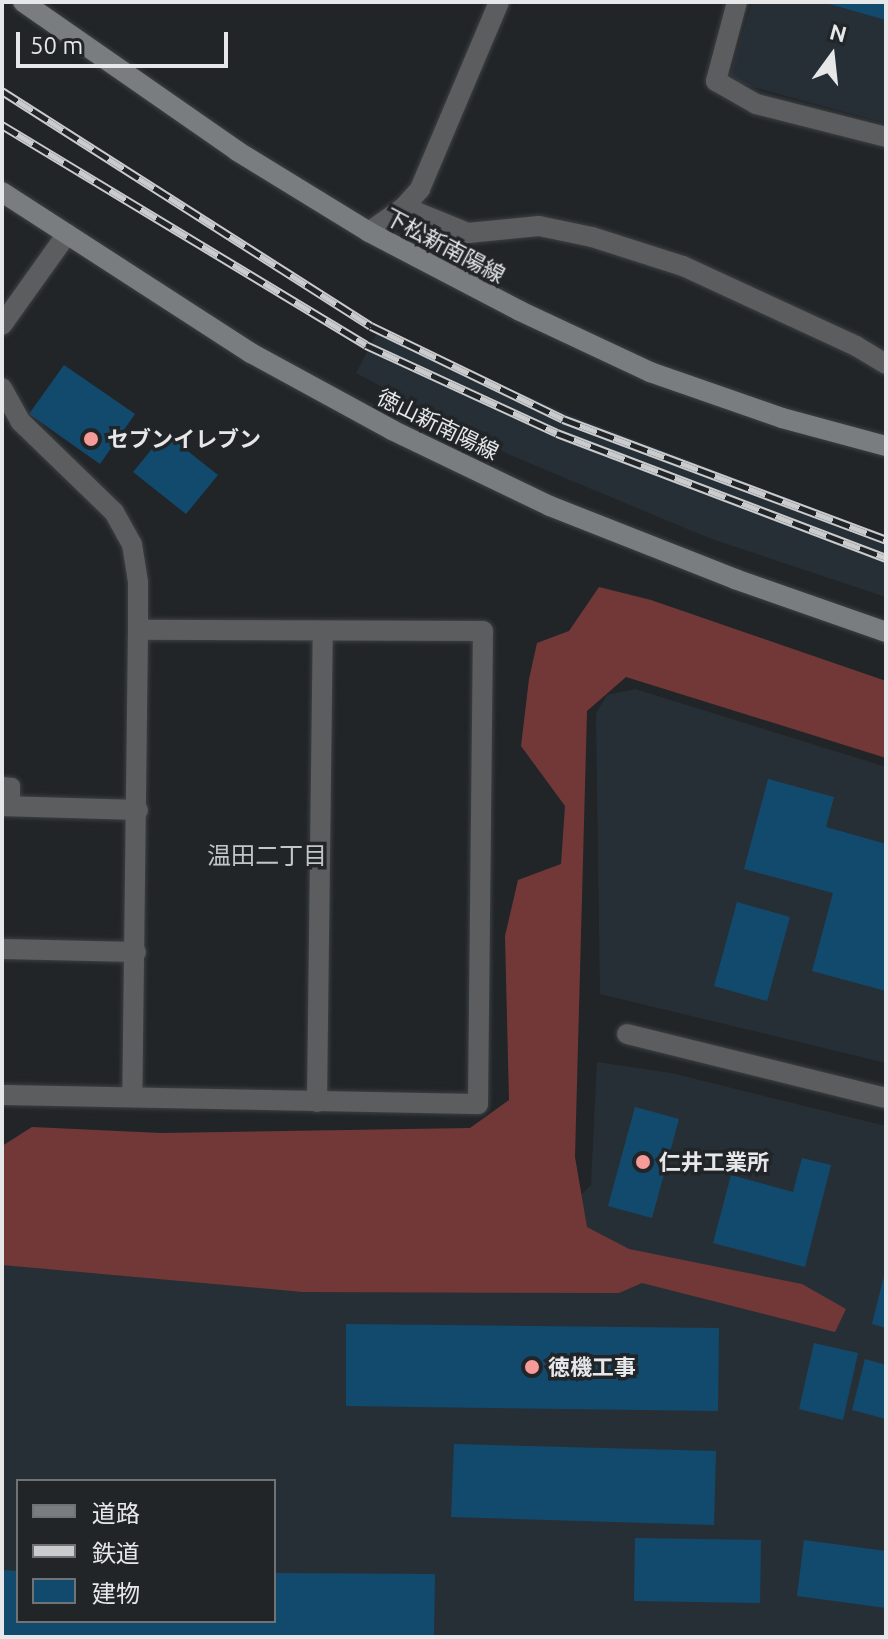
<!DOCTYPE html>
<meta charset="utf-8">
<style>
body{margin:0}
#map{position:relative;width:888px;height:1639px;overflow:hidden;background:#222528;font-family:Ubuntu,"Noto Sans JP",sans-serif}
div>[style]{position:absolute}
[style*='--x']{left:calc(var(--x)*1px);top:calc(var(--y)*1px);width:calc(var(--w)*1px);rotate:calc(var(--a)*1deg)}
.built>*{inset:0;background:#272f36}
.forest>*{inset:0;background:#723838}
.building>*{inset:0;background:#124a6e}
.roads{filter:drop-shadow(0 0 2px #3d4043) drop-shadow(0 0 2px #3d4043)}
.lane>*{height:16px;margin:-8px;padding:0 8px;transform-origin:8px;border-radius:8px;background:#5c5d5e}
.street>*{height:20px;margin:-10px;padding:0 10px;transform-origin:10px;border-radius:10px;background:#5c5d5e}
.secondary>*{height:20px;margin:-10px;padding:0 10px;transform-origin:10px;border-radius:10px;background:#7a7d7f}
.rail>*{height:9px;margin-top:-4.5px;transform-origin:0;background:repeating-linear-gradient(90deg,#222528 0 18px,#c9cbcd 0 36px);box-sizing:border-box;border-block:2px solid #c9cbcd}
.dots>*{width:22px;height:22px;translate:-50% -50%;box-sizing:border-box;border:4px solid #222528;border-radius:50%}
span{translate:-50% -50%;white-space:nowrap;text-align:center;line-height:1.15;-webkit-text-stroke:7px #222528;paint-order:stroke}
.street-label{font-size:22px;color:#e5e7e9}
.poi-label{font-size:22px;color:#e5e7e9;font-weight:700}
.left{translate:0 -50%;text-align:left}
.neighbourhood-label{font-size:24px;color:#c2c6c9}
.frame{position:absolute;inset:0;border:4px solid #e5e7e9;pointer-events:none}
.legend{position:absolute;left:16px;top:1479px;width:260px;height:144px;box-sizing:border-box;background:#222528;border:2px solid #707375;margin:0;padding:10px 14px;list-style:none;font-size:24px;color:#e5e7e9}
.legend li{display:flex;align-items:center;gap:16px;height:40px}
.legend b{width:40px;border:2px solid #707375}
.north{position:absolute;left:792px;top:16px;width:80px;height:80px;-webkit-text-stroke:6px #222528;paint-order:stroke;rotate:15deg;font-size:22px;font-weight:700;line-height:32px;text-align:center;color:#e5e7e9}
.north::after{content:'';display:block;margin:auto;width:28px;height:36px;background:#e5e7e9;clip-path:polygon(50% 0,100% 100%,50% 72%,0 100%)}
.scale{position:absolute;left:16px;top:32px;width:212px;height:36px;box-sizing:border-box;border:4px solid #e5e7e9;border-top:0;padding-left:10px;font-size:24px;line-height:28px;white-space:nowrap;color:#e5e7e9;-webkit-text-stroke:6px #222528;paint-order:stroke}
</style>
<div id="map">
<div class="built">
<div style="clip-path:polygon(752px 2px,886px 2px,886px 123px,742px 84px,730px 75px)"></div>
<div style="clip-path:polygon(378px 331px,573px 416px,886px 536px,886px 597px,709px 538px,510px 455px,356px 373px)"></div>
<div style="clip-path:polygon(635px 689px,886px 767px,886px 1063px,600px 994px,596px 714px,607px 695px)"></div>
<div style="clip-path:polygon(evenodd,597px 1062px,671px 1073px,886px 1126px,886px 1637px,2px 1637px,2px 1204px,577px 1199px,591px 1185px,597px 1062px,18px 1481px,274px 1481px,274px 1621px,18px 1621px,18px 1481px)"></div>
</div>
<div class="forest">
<div style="clip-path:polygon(599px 587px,651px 600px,886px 681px,886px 758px,626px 677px,587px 711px,575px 1157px,587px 1227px,629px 1249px,802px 1284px,846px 1309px,835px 1332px,642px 1283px,619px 1293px,303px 1292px,2px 1265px,2px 1146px,32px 1127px,161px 1133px,470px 1128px,509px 1100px,505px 936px,518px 880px,561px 864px,565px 806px,521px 746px,529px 679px,537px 643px,569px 631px)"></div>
</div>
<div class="building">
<div style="clip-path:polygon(886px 2px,886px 20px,826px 3px,826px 2px)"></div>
<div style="clip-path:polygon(64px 365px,135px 414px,100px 464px,29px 414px)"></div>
<div style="clip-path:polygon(165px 433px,218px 475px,186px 514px,133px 472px)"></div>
<div style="clip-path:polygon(768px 779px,834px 797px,826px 827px,886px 844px,886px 991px,812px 971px,833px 893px,744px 869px)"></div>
<div style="clip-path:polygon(737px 902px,790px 917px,767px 1001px,714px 986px)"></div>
<div style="clip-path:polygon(635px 1107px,679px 1119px,652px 1218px,608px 1206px)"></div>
<div style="clip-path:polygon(802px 1158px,831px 1165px,805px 1267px,713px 1243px,731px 1175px,793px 1192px)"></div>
<div style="clip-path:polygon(885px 1272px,886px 1272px,886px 1328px,872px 1324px)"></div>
<div style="clip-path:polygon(346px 1324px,719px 1328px,718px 1411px,346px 1406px)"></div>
<div style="clip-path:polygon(814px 1343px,858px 1353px,843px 1420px,799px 1409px)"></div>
<div style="clip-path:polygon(865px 1359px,886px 1365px,886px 1419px,852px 1410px)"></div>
<div style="clip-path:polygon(454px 1444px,716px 1451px,714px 1525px,451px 1517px)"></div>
<div style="clip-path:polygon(635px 1538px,761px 1540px,760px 1603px,634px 1601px)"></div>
<div style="clip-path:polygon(804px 1540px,886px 1551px,886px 1608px,797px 1596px)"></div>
<div style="clip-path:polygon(2px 1570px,18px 1571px,18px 1621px,274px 1621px,274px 1573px,435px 1574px,434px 1637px,2px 1637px)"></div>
</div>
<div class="roads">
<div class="lane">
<div style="--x:2;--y:785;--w:10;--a:6"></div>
<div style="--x:12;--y:786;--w:21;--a:90"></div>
</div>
<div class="street">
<div style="--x:737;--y:2;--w:82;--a:104.9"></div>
<div style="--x:716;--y:81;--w:46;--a:29.9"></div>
<div style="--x:756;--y:104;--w:134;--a:14.2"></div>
<div style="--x:404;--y:207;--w:69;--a:22.1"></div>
<div style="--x:468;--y:233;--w:71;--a:-5.6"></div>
<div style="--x:539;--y:226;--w:54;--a:11.7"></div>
<div style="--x:592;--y:237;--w:96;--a:17.7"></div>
<div style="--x:683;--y:266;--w:191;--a:24.8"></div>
<div style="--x:856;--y:346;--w:35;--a:31"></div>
<div style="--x:369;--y:232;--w:43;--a:-35.5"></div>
<div style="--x:404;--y:207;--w:24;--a:-48"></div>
<div style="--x:420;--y:189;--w:203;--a:-67.1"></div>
<div style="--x:2;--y:325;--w:112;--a:-54.5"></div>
<div style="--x:2;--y:388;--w:38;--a:61"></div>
<div style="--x:20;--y:421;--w:131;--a:44.1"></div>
<div style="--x:114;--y:512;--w:37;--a:61"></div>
<div style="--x:132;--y:544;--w:38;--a:81"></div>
<div style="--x:138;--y:582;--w:48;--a:90"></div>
<div style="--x:138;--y:630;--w:467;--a:90.7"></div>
<div style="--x:2;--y:806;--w:136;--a:1.7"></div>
<div style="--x:2;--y:949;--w:134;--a:1.3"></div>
<div style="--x:627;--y:1034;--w:267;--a:13.9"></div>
<div style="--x:2;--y:1095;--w:476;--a:1.1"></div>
<div style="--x:478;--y:1104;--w:473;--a:-89.4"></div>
<div style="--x:483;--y:631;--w:345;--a:-179.8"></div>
<div style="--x:317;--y:1102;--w:469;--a:-89.3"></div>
</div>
<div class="secondary">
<div style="--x:23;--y:2;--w:261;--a:34.8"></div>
<div style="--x:237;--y:151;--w:155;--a:31.5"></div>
<div style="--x:369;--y:232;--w:170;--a:27.6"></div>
<div style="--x:520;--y:311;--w:144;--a:25.1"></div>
<div style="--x:650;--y:372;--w:140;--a:19.2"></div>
<div style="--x:782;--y:418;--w:108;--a:15.1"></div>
<div style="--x:2;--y:192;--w:297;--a:32.9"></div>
<div style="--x:251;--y:353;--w:161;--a:28.6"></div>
<div style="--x:392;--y:430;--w:175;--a:25.7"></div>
<div style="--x:550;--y:506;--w:199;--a:21.5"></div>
<div style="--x:735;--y:579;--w:160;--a:19.3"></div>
</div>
</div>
<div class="rail">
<div style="--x:2;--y:91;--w:437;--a:32.5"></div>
<div style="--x:371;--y:326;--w:213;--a:25.8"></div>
<div style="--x:563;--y:419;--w:345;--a:20.5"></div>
<div style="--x:2;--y:125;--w:425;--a:31.1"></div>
<div style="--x:366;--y:345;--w:210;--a:24.7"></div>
<div style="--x:557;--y:433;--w:352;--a:20.8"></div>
</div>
<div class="dots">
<div style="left:91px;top:439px;background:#f59b9a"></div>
<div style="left:643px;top:1162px;background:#f59b9a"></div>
<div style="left:532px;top:1367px;background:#f59b9a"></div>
</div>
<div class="street-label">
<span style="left:445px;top:245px;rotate:28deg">下松新南陽線</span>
<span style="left:438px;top:424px;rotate:26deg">徳山新南陽線</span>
</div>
<div class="poi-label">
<span class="left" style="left:107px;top:439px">セブンイレブン</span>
<span class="left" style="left:659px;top:1162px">仁井工業所</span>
<span class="left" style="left:548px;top:1367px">徳機工事</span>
</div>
<div class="neighbourhood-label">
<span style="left:267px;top:856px">温田二丁目</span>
</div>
<div class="frame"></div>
<ul class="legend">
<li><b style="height:10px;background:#7a7d7f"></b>道路</li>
<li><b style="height:10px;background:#c9cbcd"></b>鉄道</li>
<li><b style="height:22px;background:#124a6e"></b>建物</li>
</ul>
<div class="north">N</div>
<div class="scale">50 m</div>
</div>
